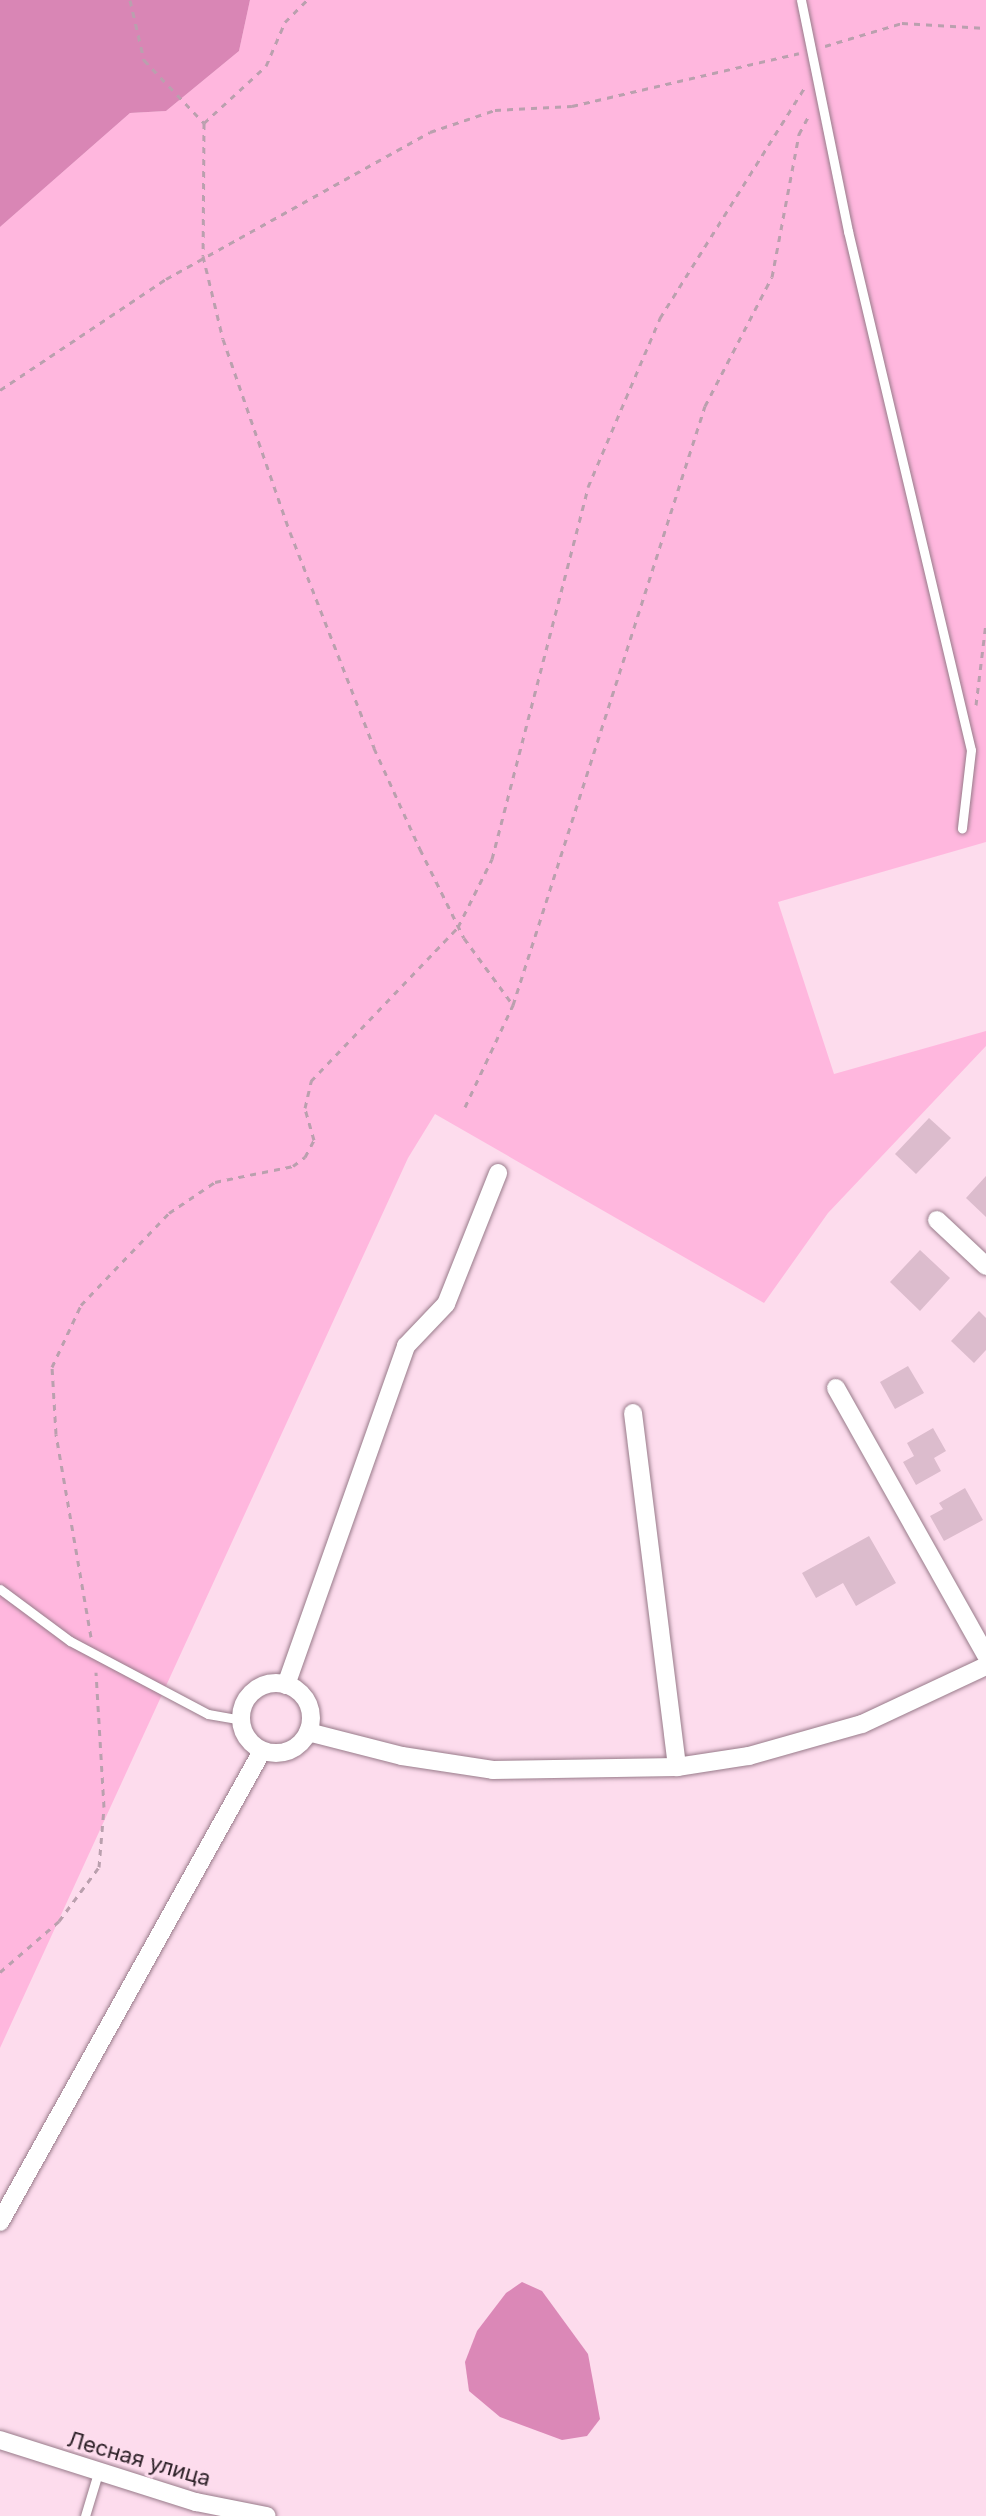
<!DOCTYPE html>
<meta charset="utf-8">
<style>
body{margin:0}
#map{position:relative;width:986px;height:2516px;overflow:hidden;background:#fddced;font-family:Inter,sans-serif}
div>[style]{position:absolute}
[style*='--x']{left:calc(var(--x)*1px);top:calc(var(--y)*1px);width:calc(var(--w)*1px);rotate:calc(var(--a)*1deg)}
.green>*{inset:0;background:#ffb7de}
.forest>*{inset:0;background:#d986b5}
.water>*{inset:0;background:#db88b7}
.building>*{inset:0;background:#dcbccd}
.path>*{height:3px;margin-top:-1.5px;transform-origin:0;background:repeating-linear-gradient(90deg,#baa0ae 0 6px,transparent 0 12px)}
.roads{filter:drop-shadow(0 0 2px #987b8a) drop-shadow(0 0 2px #987b8a)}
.service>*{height:9px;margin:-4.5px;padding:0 4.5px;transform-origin:4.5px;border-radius:4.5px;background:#fff}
.minor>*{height:18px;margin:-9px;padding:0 9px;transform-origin:9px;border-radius:9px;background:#fff}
.minor>.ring{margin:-9px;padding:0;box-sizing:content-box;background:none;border:18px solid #fff;border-radius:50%}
span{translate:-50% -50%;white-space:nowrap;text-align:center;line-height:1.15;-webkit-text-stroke:6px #fddced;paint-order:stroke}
.street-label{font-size:22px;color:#2b1f26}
</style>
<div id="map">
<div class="green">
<div style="clip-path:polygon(250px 0,986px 0,986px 842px,778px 902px,834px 1074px,986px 1031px,986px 1046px,828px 1213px,764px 1303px,435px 1114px,408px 1158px,0 2048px,0 227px,130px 113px,166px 111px,239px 51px)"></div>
</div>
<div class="forest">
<div style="clip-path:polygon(0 0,250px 0,239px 51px,166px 111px,130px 113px,0 227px)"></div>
</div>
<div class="water">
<div style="clip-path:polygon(522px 2282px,542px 2291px,588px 2354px,600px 2419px,587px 2436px,562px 2440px,500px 2417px,469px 2391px,465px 2362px,477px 2331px,506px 2293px)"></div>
</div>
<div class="building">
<div style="clip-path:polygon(929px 1118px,951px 1138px,916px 1174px,895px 1154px)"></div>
<div style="clip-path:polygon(986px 1176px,986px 1217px,966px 1198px)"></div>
<div style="clip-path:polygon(920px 1250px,950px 1278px,920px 1311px,890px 1282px)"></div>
<div style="clip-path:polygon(979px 1311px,986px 1318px,986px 1350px,974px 1363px,951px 1341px)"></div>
<div style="clip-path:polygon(908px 1366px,924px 1393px,895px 1409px,880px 1382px)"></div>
<div style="clip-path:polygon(933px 1428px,946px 1451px,934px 1458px,941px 1471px,916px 1485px,903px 1462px,914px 1456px,907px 1443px)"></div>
<div style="clip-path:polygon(965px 1488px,983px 1520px,944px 1541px,930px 1516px,943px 1509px,939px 1503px)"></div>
<div style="clip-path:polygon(869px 1536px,896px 1583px,856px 1606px,843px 1583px,816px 1598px,802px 1573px)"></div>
</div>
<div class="path">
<div style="--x:130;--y:0;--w:62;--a:76.9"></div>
<div style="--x:144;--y:60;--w:87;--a:46.4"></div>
<div style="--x:204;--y:123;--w:133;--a:90.4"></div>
<div style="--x:203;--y:256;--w:85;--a:76.5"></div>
<div style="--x:223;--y:339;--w:204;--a:70.9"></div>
<div style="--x:290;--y:532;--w:232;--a:68.7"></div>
<div style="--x:374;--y:748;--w:111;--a:65.5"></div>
<div style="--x:420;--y:849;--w:99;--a:63.7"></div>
<div style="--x:464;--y:938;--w:83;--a:53.8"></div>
<div style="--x:825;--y:46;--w:80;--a:-16.6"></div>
<div style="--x:902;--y:23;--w:84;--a:3.4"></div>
<div style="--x:204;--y:123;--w:84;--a:-42.6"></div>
<div style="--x:266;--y:66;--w:48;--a:-66.6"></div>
<div style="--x:285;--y:22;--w:31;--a:-45"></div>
<div style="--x:0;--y:390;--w:200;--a:-33.8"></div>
<div style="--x:166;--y:279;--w:302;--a:-29.1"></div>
<div style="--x:430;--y:132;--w:69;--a:-18.7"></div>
<div style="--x:495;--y:110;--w:77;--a:-3"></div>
<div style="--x:572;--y:106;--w:233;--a:-13.1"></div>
<div style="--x:976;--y:705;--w:84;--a:-83.1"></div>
<div style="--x:465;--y:1107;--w:113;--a:-64.8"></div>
<div style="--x:513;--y:1005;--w:629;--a:-72.23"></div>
<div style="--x:705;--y:406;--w:145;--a:-62.6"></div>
<div style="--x:772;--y:277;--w:146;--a:-79.3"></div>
<div style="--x:799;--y:134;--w:21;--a:-62"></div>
<div style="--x:91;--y:1637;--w:206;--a:-99.8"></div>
<div style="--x:56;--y:1434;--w:67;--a:-93.4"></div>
<div style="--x:52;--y:1367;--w:68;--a:-64.9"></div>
<div style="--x:81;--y:1305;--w:127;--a:-46.3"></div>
<div style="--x:169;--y:1213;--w:55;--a:-34"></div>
<div style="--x:215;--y:1182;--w:80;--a:-11.6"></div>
<div style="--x:293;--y:1166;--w:15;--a:-37"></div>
<div style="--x:305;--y:1157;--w:19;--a:-62"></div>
<div style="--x:314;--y:1140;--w:33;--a:-106"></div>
<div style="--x:305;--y:1108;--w:28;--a:-77"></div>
<div style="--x:311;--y:1081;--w:213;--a:-46.3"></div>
<div style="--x:458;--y:927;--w:76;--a:-63.4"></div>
<div style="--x:492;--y:859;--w:384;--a:-75.5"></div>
<div style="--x:588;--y:487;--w:184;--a:-66.9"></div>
<div style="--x:660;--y:318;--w:271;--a:-57.9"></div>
<div style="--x:0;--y:1972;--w:78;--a:-40.8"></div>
<div style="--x:59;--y:1921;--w:67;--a:-53.5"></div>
<div style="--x:99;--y:1867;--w:60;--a:-85.2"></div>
<div style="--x:104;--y:1807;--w:135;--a:-93.4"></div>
</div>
<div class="roads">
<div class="service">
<div style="--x:801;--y:0;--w:236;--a:78.5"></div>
<div style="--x:848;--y:231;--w:533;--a:76.67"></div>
<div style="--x:971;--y:750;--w:79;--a:96.6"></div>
<div style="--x:0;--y:1589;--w:87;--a:36.6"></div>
<div style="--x:70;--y:1641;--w:156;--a:27.9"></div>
<div style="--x:208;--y:1714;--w:34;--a:10"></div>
<div style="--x:85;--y:2516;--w:45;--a:-73.2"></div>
</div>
<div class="minor">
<div style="--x:937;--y:1220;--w:67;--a:43.2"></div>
<div style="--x:836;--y:1388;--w:306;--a:60.7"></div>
<div style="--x:633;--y:1413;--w:357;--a:82.9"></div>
<div class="ring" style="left:241px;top:1683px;width:52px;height:52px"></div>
<div style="--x:286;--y:1685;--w:360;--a:-70.5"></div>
<div style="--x:406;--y:1346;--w:58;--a:-46.4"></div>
<div style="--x:446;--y:1304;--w:141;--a:-68.3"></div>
<div style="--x:308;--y:1732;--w:97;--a:14.3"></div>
<div style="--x:402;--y:1756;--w:92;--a:8.7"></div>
<div style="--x:493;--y:1770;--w:184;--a:-0.9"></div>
<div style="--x:677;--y:1767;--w:73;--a:-8.7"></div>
<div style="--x:749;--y:1756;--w:117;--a:-15.8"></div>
<div style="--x:862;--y:1724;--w:137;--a:-25.1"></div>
<div style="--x:0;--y:2222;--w:539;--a:-60.91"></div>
<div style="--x:0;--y:2440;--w:206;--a:17.6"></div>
<div style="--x:196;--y:2502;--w:72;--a:11.2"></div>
</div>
</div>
<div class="street-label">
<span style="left:139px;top:2459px;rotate:16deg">Лесная улица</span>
</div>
</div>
